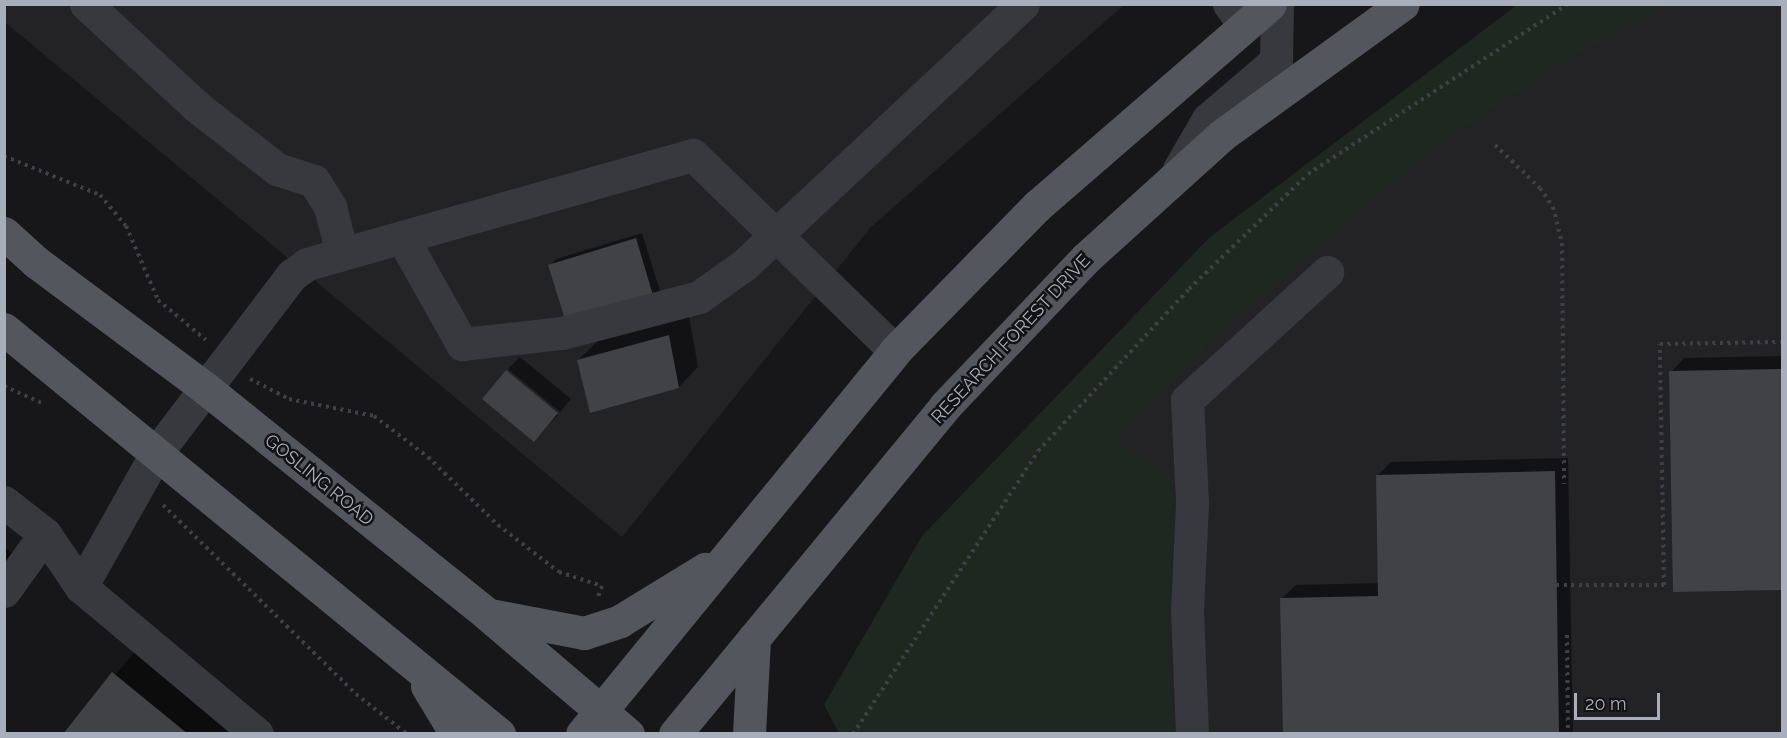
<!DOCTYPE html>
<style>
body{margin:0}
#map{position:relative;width:1787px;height:738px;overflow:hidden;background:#171719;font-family:Raleway,sans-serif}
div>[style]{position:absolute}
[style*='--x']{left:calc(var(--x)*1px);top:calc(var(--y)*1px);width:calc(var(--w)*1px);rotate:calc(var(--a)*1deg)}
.built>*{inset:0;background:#232326}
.green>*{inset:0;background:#1f2820}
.shadow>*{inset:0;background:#0007}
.building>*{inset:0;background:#414246}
.path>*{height:4px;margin-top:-2px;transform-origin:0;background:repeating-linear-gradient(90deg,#3e4046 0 3px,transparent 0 7.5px)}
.minor>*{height:33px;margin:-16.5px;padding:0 16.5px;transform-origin:16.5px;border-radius:16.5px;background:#38393f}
.major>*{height:33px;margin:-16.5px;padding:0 16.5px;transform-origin:16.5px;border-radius:16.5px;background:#54565e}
span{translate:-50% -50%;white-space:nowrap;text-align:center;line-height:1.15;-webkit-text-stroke:5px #121214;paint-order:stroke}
.street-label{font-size:18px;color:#a8aeba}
.frame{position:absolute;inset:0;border:6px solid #a8aeba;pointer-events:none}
.scale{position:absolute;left:1574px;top:693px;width:86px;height:27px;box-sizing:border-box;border:3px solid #a8aeba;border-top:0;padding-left:8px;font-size:18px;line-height:21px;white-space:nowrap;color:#a8aeba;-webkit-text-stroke:4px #121214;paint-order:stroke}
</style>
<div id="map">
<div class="built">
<div style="clip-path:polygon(4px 5px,1124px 5px,871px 227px,622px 537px,5px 22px)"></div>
<div style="clip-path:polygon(1588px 5px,1782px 5px,1782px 733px,865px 734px,1041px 468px)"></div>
</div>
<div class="green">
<div style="clip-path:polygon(1517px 5px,1671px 5px,1582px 50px,1429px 152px,1220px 333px,1116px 440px,1174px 479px,1168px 653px,1173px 733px,839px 733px,824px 705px,922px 536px,1210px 237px)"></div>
</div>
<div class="shadow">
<div style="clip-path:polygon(642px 233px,661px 294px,655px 301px,550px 266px,556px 259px)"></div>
<div style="clip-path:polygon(689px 316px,698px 367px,679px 387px,578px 360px,598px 341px)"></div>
<div style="clip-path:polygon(1782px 356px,1782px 589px,1675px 591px,1671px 372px,1684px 358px)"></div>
<div style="clip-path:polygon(520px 357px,571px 399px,560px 412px,508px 369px)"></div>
<div style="clip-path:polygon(506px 372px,558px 415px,534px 440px)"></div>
<div style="clip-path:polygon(1568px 458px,1573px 734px,1284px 734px,1282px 598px,1296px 585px,1380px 583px,1377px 476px,1391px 462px)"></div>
<div style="clip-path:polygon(4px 547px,17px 557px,4px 572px)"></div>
<div style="clip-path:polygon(138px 648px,243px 734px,65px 734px)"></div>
</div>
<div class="building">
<div style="clip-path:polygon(636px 238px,655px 302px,568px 329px,548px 265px)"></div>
<div style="clip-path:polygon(669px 335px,679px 388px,590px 413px,577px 360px)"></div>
<div style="clip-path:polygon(1782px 369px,1782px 590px,1673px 592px,1669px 371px)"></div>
<div style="clip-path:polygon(506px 370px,558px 413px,534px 442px,482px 399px)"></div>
<div style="clip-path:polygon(1555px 471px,1559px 734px,1283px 734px,1280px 598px,1378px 596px,1376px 475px)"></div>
<div style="clip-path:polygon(112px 672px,188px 734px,63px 734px)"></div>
</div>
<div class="path">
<div style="--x:1495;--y:145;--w:62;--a:43.7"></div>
<div style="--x:1540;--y:188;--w:23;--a:56"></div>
<div style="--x:1553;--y:207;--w:37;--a:76"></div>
<div style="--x:1562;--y:243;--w:241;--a:89.5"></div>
<div style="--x:4;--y:156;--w:104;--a:22.1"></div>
<div style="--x:100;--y:195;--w:40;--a:50"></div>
<div style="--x:126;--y:226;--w:81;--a:66.6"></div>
<div style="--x:158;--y:300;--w:62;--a:39.8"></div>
<div style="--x:250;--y:379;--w:44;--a:27.1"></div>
<div style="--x:289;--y:399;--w:87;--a:11.3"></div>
<div style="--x:374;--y:416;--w:68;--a:37.2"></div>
<div style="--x:428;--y:457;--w:98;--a:44.2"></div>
<div style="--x:498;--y:525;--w:77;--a:37.6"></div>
<div style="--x:559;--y:572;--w:45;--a:18"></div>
<div style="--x:602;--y:586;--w:12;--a:110"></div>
<div style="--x:4;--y:386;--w:44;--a:24.2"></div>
<div style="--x:163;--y:505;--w:270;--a:44.4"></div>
<div style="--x:356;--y:694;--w:65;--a:38.1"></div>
<div style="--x:1556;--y:585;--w:108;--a:0"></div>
<div style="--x:1664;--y:585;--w:241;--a:-91"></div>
<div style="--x:1660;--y:344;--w:122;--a:-0.9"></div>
<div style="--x:1567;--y:635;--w:99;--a:89.4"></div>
<div style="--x:853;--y:734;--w:338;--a:-56.8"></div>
<div style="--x:1038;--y:451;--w:221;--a:-47"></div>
<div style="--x:1189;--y:289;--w:165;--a:-44"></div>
<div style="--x:1308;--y:174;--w:311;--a:-33.2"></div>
</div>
<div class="minor">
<div style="--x:86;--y:4;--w:150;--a:42.8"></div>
<div style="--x:196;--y:106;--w:103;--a:37.9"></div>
<div style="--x:277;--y:169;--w:39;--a:18"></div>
<div style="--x:314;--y:181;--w:31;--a:58"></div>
<div style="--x:330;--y:207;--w:48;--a:75.4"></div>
<div style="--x:1229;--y:4;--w:26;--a:54"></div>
<div style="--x:1179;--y:169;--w:58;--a:-59.9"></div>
<div style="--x:1208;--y:119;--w:89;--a:-40.5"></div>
<div style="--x:1276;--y:61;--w:57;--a:-89"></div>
<div style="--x:402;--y:237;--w:123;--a:60.7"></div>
<div style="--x:462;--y:344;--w:101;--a:-6.3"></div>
<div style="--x:562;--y:333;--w:142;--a:-14.7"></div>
<div style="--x:699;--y:297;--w:55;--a:-35.4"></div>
<div style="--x:744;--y:265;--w:382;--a:-43.1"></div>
<div style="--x:4;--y:502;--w:52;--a:38"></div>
<div style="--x:45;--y:534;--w:64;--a:55.8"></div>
<div style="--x:4;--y:591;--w:70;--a:-54.3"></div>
<div style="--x:257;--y:734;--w:229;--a:-140.1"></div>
<div style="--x:81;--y:587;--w:155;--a:-60.6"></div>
<div style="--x:157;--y:452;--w:223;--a:-52.7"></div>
<div style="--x:292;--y:275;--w:19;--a:-36"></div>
<div style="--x:307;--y:264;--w:401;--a:-15.8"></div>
<div style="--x:693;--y:155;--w:281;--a:44.1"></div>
<div style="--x:1192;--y:734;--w:124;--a:-92.3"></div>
<div style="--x:1187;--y:610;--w:108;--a:-87.3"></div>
<div style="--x:1192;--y:502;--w:102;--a:-92.8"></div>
<div style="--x:1187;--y:400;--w:190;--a:-42.4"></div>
</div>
<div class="major">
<div style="--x:4;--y:233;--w:43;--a:42.2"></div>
<div style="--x:36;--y:262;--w:211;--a:36.7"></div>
<div style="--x:205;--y:388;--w:363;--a:38.7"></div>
<div style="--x:488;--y:615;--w:184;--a:40.4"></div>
<div style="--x:4;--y:329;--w:640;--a:39.29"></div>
<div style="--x:490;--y:615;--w:96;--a:10.8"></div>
<div style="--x:584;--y:633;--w:38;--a:-18"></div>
<div style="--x:620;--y:621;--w:100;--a:-31.5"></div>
<div style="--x:427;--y:686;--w:56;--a:58.9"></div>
<div style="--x:582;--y:734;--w:495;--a:-50.7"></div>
<div style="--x:895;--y:351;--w:203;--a:-45.6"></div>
<div style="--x:1037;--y:206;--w:308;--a:-40.9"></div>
<div style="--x:675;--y:734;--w:425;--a:-50.5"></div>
<div style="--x:945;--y:406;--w:204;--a:-46.4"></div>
<div style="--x:1086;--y:258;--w:183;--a:-42.1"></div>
<div style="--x:1222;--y:135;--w:223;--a:-35.9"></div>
<div style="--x:749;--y:734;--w:96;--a:-87"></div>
</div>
<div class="street-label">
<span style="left:1011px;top:339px;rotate:-47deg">RESEARCH FOREST DRIVE</span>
<span style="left:319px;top:480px;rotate:39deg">GOSLING ROAD</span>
</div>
<div class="frame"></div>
<div class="scale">20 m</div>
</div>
